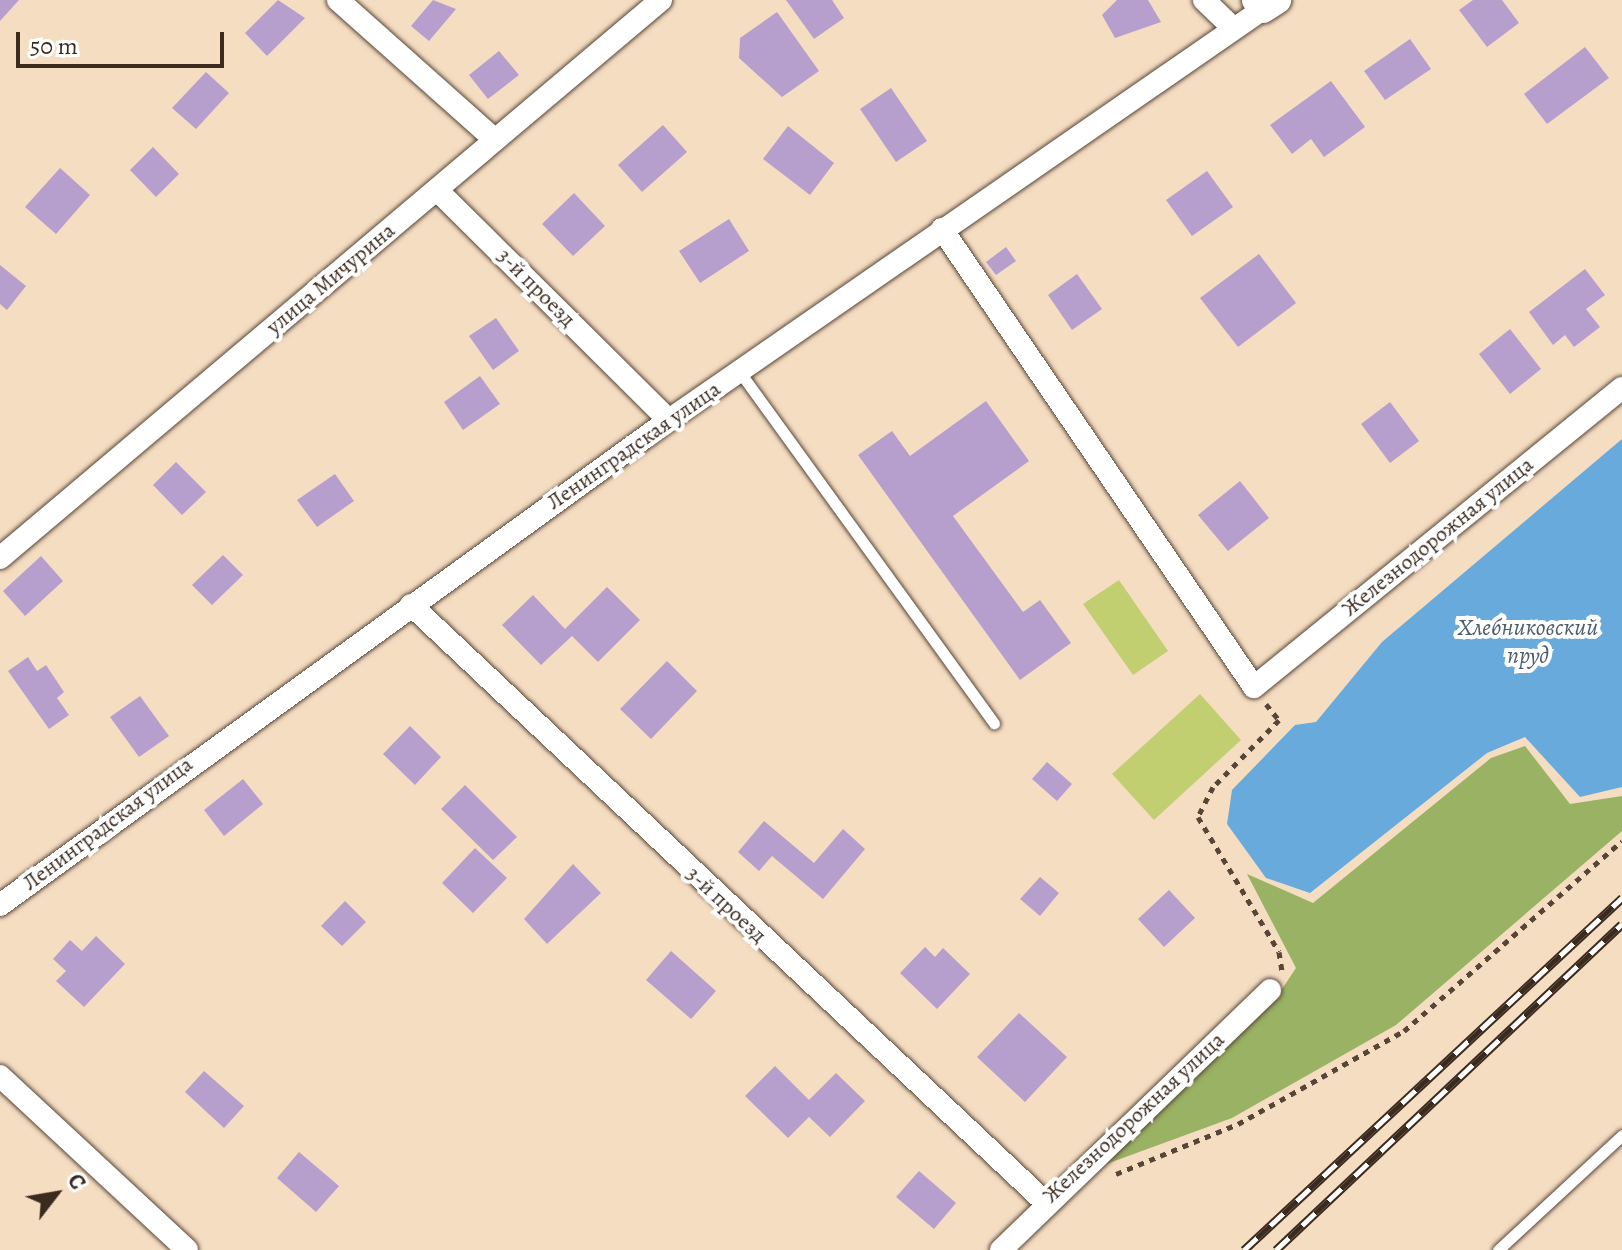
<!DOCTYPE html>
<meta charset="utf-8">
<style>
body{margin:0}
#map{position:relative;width:1622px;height:1250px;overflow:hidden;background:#f5ddc2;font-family:Alegreya,serif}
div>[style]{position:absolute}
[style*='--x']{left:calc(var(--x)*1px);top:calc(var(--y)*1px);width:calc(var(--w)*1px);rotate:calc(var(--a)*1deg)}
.green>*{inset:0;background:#c2cf71}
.forest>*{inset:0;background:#99b263}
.water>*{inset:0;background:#67aadb}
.building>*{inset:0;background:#b79fcd}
.path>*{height:5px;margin-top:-2.5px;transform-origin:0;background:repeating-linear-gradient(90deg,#574537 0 6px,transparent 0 12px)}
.roads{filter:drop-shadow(0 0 2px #574537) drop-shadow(0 0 2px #574537)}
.service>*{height:11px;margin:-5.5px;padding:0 5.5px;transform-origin:5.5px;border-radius:5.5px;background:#fff}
.minor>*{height:22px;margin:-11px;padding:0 11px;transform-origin:11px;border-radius:11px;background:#fff}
.tertiary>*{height:28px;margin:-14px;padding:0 14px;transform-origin:14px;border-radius:14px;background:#fff}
.rail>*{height:9px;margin-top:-4.5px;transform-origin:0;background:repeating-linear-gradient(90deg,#fff 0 18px,#3b2a1e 0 36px);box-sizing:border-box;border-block:2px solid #3b2a1e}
span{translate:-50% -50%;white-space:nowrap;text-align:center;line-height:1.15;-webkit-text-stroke:8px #fff;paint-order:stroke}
.street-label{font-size:22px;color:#3b2a1e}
.water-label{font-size:24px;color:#4d5d6a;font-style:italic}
.north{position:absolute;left:16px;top:1154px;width:80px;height:80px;-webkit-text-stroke:6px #fff;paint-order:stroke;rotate:59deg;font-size:22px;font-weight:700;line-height:32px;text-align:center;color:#3b2a1e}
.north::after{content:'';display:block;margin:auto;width:28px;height:36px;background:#3b2a1e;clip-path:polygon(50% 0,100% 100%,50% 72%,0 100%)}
.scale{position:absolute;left:16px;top:32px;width:208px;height:36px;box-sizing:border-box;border:4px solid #3b2a1e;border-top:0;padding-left:10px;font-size:24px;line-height:28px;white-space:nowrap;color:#3b2a1e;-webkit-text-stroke:6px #fff;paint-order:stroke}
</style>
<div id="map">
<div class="green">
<div style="clip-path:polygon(1119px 580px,1168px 651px,1133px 675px,1083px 604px)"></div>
<div style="clip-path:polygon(1200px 694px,1241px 740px,1154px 820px,1112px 774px)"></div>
</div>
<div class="forest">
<div style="clip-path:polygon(1525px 746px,1570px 804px,1622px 796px,1622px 831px,1396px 1025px,1232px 1118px,1090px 1170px,1276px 998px,1296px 968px,1247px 874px,1313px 903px,1491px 758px)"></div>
</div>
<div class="water">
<div style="clip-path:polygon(1622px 439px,1622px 787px,1580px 797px,1525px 737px,1487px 753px,1310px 893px,1266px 878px,1227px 824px,1232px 790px,1295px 725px,1316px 722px,1382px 642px)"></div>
</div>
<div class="building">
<div style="clip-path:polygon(0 0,19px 0,0 21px)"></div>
<div style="clip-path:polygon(278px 0,305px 18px,267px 56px,245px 33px)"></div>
<div style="clip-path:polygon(433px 0,456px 9px,429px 41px,411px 26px)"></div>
<div style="clip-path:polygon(786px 0,832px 0,844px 18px,814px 39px)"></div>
<div style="clip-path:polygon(1117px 0,1148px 0,1161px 22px,1115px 38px,1102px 15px)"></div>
<div style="clip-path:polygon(1473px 0,1502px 0,1519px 23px,1487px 47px,1459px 10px)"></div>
<div style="clip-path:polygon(777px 12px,819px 71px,782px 97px,739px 58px,740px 38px)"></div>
<div style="clip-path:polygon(1410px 39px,1431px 69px,1385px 100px,1364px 71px)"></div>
<div style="clip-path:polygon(1585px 47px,1609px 78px,1547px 124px,1524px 94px)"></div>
<div style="clip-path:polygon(499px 51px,519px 75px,488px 99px,469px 75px)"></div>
<div style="clip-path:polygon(206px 72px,229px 93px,196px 129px,172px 108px)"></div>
<div style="clip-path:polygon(1331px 81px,1365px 127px,1324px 157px,1311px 139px,1292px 154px,1270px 125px)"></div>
<div style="clip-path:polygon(891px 88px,927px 141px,896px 162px,860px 109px)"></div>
<div style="clip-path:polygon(663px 125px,687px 152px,642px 192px,618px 165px)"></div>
<div style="clip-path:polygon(788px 126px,834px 163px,810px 195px,763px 159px)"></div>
<div style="clip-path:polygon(153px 147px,179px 174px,156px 197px,130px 170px)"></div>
<div style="clip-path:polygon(60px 168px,90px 195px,56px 234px,25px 207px)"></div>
<div style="clip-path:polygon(1207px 171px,1233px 207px,1192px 236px,1166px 200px)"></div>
<div style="clip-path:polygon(574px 193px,605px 226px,573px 256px,542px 224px)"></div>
<div style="clip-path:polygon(729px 219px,749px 251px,700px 283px,679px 251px)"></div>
<div style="clip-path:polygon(1006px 247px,1016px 261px,996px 275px,986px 262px)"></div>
<div style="clip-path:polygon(1259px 254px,1296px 303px,1238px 347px,1200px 298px)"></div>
<div style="clip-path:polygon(0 265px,26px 286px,7px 310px,0 304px)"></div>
<div style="clip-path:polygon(1585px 269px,1605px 295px,1586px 309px,1600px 327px,1574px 347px,1565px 335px,1553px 345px,1529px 312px)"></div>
<div style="clip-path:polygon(1077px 274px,1102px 309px,1072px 330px,1048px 295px)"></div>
<div style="clip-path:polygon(496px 318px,519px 351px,493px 370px,469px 336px)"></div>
<div style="clip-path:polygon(1510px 329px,1541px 369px,1510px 394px,1479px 354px)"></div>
<div style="clip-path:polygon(480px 376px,500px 404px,463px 430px,444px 402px)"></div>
<div style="clip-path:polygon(986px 401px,1029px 461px,953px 516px,1023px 612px,1040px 600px,1071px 643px,1020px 680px,858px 455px,892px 431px,910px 456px)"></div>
<div style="clip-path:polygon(1390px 402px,1419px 441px,1390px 463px,1361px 424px)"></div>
<div style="clip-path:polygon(176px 462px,206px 492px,182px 515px,153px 485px)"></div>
<div style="clip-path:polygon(335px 474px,354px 501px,317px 527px,297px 500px)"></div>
<div style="clip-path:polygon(1240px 481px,1269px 518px,1228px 551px,1198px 515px)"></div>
<div style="clip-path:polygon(223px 555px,243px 575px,212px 605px,192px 585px)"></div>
<div style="clip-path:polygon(41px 556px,63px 581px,25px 616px,3px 591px)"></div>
<div style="clip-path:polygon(607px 587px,640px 620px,598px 662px,572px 636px,541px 665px,502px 625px,533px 595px,565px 629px)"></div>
<div style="clip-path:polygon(28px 657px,37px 671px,46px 665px,64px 692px,57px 698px,69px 715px,49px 729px,8px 671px)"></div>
<div style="clip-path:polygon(667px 661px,697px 691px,651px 739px,620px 709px)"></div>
<div style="clip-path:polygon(140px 696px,169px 736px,139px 757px,110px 717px)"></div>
<div style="clip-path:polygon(410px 726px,441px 757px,415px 785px,383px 754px)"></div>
<div style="clip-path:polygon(1047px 762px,1072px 784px,1057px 801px,1032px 779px)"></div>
<div style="clip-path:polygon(243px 779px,263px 804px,224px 836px,204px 810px)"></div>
<div style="clip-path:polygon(465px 785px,517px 837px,493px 860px,441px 809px)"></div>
<div style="clip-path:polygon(764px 821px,814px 863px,843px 829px,865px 849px,823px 899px,772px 856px,759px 871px,738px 852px)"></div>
<div style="clip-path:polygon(475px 848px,507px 878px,473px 913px,442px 883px)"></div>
<div style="clip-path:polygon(573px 864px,601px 893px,547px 944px,524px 919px)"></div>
<div style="clip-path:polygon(1040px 877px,1059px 893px,1040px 916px,1020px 899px)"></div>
<div style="clip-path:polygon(1169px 890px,1195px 918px,1164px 947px,1138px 919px)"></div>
<div style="clip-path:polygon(345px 901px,366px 922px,342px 946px,321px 926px)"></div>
<div style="clip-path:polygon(96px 936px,125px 964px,84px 1007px,56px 981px,66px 971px,53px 959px,70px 940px,82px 951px)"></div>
<div style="clip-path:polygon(925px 947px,935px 957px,943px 948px,970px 974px,937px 1009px,900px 973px)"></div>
<div style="clip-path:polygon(671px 951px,716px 991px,691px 1019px,646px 980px)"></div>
<div style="clip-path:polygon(1019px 1013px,1067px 1057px,1025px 1102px,977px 1057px)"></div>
<div style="clip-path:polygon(775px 1066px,809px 1100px,836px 1073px,865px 1101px,830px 1137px,809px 1117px,788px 1138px,745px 1096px)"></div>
<div style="clip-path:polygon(204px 1071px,244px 1106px,224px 1128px,185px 1092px)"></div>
<div style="clip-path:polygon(299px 1152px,339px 1186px,316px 1212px,277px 1178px)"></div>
<div style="clip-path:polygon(919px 1171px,956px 1203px,934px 1229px,896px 1197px)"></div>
</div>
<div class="path">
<div style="--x:1266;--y:704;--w:21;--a:51"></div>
<div style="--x:1279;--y:720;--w:94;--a:134.6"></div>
<div style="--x:1213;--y:787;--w:34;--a:117"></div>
<div style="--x:1198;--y:817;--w:157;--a:59"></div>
<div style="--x:1279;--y:952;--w:20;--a:81"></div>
<div style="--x:1116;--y:1174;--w:132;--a:-22.3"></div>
<div style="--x:1238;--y:1124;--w:190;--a:-29.3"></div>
<div style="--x:1404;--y:1031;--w:289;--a:-41.1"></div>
</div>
<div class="roads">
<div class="service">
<div style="--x:739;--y:371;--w:435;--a:54.1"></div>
<div style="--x:1498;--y:1250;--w:169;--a:-42.8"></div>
</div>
<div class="minor">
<div style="--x:338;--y:0;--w:210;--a:41.7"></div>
<div style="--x:1204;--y:0;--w:40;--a:44"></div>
<div style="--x:437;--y:190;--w:327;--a:44.8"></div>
<div style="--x:942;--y:229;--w:554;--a:55.74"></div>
<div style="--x:1254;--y:687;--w:474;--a:-39.1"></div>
<div style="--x:0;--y:558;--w:865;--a:-40.17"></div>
<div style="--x:411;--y:605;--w:871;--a:43.28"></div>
<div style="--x:0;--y:905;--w:826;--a:-35.94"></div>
<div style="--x:669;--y:420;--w:722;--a:-34.68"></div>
<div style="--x:0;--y:1076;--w:255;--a:42.9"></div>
<div style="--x:1001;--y:1250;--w:374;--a:-44"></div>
</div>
<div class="tertiary">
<div style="--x:1256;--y:0;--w:11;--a:52"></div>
<div style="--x:1263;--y:9;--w:17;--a:-33"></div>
</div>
</div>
<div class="rail">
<div style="--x:1244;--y:1250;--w:517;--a:-42.96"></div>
<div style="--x:1276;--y:1250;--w:475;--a:-43.3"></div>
</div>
<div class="street-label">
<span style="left:331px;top:279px;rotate:-40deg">улица Мичурина</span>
<span style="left:536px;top:288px;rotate:45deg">3-й проезд</span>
<span style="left:634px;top:446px;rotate:-35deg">Ленинградская улица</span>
<span style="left:1438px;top:537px;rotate:-39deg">Железнодорожная улица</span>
<span style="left:108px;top:824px;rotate:-37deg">Ленинградская улица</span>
<span style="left:726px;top:905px;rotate:43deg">3-й проезд</span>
<span style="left:1134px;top:1118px;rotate:-43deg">Железнодорожная улица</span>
</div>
<div class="water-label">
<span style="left:1528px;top:642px">Хлебниковский<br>пруд</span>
</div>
<div class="north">С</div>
<div class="scale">50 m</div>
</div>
